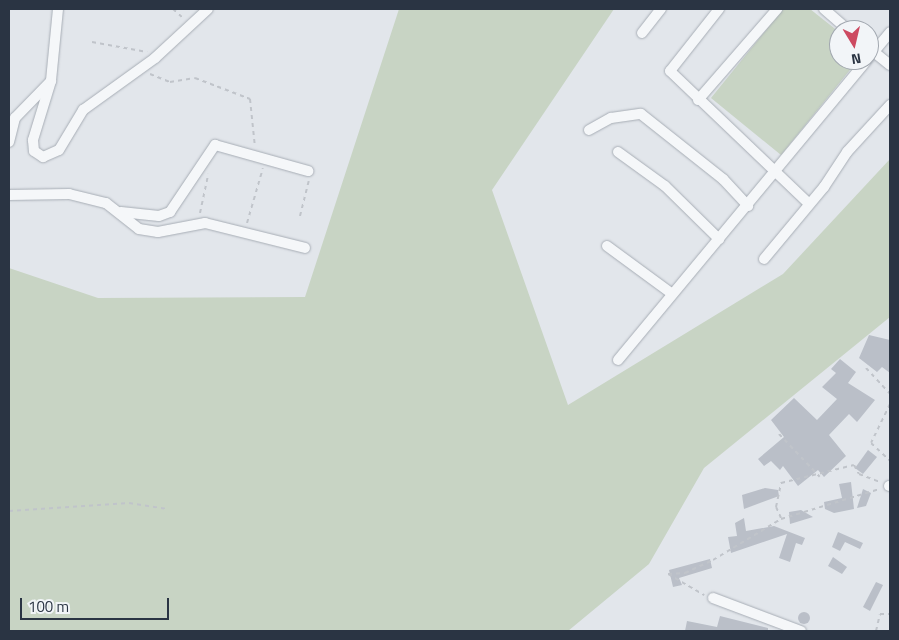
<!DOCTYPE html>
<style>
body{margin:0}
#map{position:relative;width:899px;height:640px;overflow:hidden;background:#e2e6eb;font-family:"Titillium Web",sans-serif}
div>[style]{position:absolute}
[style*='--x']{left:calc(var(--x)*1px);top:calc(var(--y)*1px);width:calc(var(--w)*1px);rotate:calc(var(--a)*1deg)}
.green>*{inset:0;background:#c8d4c4}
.building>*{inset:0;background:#babfc8}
.round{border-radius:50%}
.path>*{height:2px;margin-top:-1px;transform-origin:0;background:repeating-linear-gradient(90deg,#c0c4ca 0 4px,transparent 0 8px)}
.roads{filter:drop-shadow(0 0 1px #a7adb5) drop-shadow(0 0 1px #a7adb5)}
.minor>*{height:10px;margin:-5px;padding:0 5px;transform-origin:5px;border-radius:5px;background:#f5f7f9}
span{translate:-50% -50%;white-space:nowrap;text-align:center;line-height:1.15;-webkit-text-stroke:4px #f2f5f8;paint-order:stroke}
.frame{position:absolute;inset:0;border:10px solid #2a3443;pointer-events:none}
.north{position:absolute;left:829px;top:20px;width:50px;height:50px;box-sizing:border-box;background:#f2f5f8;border:1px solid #a2a8b0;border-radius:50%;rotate:171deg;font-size:14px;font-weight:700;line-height:20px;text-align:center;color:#2a3443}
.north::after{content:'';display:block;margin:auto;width:18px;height:22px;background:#cd4a61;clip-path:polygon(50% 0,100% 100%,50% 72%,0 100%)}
.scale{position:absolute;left:20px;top:598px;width:149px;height:22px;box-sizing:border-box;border:2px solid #2a3443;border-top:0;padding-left:6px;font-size:15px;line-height:18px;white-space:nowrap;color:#2a3443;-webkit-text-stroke:4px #f2f5f8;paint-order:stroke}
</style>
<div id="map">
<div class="green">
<div style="clip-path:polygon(399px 9px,614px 9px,492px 190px,568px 405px,783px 274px,890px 159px,890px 317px,704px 468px,649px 564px,568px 631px,9px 631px,9px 268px,98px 298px,305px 297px)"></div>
<div style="clip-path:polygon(783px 9px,810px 9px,839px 32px,839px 60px,858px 60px,781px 155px,711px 98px)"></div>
</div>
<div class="building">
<div style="clip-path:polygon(869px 335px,890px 340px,890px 373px,882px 367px,877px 372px,859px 358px)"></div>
<div style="clip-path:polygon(840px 359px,856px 372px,848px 383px,875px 400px,857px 422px,849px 414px,829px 435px,846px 456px,824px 477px,818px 470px,798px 486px,783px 466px,780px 470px,771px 461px,764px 466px,758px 459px,784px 437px,771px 420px,794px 398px,817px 420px,837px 399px,822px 387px,836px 373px,831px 369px)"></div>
<div style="clip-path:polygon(868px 450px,877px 457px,863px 474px,855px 468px)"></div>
<div style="clip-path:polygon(851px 482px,854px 509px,834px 513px,825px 509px,824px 502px,842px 498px,839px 484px)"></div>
<div style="clip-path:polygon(765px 488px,778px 490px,779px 496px,744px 509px,742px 495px)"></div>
<div style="clip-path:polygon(863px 489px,871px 493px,866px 506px,857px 508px)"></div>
<div style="clip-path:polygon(801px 510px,813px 517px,790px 524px,789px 512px)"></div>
<div style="clip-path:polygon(744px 518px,746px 531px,774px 526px,805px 538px,802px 545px,796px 543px,790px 562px,779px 558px,787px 534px,731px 553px,728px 537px,737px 536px,735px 523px)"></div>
<div style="clip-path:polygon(838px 532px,863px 543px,860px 549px,845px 542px,840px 551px,832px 547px)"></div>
<div style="clip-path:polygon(833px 557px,847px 567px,842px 574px,828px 566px)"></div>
<div style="clip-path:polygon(710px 559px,712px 568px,679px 578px,682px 585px,673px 587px,669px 570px)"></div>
<div style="clip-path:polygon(876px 582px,883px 585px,870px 611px,863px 607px)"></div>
<div class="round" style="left:798px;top:612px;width:12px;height:12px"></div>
<div style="clip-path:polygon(720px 616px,768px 628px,768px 631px,685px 631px,687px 621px,717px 627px)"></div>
</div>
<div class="path">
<div style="--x:173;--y:9;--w:15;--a:42"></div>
<div style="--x:92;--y:42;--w:56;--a:10.3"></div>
<div style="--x:150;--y:74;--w:22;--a:22"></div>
<div style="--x:170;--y:82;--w:25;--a:-9"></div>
<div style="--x:195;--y:78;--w:59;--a:20.9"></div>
<div style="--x:250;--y:99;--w:48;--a:84.1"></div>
<div style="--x:200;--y:213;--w:40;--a:-78"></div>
<div style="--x:300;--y:216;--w:36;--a:-76"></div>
<div style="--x:247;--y:223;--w:57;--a:-73.8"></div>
<div style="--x:866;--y:368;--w:35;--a:47"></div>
<div style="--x:890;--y:404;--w:43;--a:116"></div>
<div style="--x:871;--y:443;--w:26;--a:43"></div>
<div style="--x:779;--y:434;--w:59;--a:46.4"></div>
<div style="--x:9;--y:511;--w:120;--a:-3.8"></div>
<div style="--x:129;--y:503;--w:37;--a:9"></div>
<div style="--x:781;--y:518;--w:12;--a:-114"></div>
<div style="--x:776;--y:507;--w:25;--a:-78"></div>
<div style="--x:781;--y:483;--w:75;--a:-13.9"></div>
<div style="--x:854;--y:465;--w:10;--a:61"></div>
<div style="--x:859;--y:474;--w:22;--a:21"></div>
<div style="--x:668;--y:574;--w:17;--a:-3"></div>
<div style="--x:685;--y:573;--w:31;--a:-25"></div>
<div style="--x:713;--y:560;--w:79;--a:-31.1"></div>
<div style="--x:781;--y:519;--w:103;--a:-16.9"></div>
<div style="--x:668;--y:574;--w:42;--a:30.3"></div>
<div style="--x:876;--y:631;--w:17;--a:-77"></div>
<div style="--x:880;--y:614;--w:10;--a:0"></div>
</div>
<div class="roads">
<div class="minor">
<div style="--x:58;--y:9;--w:72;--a:95.6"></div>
<div style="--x:51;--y:81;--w:62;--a:107"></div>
<div style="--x:33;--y:140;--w:11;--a:85"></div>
<div style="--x:34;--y:151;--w:11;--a:34"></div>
<div style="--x:43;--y:157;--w:17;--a:-24"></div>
<div style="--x:59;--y:150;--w:47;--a:-59"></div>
<div style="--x:83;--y:110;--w:89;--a:-35.8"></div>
<div style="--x:155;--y:58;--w:72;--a:-42.8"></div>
<div style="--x:719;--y:9;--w:79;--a:128.3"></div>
<div style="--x:670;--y:71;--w:191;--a:43.7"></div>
<div style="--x:824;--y:9;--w:32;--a:41"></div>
<div style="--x:642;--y:33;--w:31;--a:-52"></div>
<div style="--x:869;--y:48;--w:27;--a:39"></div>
<div style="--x:698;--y:100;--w:121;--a:-49"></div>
<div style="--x:589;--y:130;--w:25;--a:-29"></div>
<div style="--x:611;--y:118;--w:30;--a:-8"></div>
<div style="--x:641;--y:114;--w:105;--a:38.4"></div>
<div style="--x:723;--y:179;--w:37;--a:47"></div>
<div style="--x:9;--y:142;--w:25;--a:-76"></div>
<div style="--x:15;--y:118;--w:52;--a:-45.8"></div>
<div style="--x:618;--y:152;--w:58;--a:35.9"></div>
<div style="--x:665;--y:186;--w:76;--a:44.5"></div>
<div style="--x:9;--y:195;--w:60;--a:-1"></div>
<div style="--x:69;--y:194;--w:38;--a:14"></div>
<div style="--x:106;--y:203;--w:42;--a:38.2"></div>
<div style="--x:139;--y:229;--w:19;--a:9"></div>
<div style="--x:158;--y:232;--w:48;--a:-10.8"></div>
<div style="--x:205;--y:223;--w:103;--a:14"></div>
<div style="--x:121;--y:212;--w:38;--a:6"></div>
<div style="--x:159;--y:216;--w:12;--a:-20"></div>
<div style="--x:170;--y:212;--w:81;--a:-56.1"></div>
<div style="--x:215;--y:145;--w:97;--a:15.6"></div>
<div style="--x:607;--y:246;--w:79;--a:36.3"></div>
<div style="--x:764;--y:259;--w:94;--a:-50.2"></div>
<div style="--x:824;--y:187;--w:42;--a:-56.7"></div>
<div style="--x:847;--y:152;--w:64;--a:-47.5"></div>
<div style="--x:618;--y:360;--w:426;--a:-50.3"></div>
<div style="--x:889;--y:486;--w:1;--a:0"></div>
<div style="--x:713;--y:598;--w:94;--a:20.6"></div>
</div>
</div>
<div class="frame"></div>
<div class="north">N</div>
<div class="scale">100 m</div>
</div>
